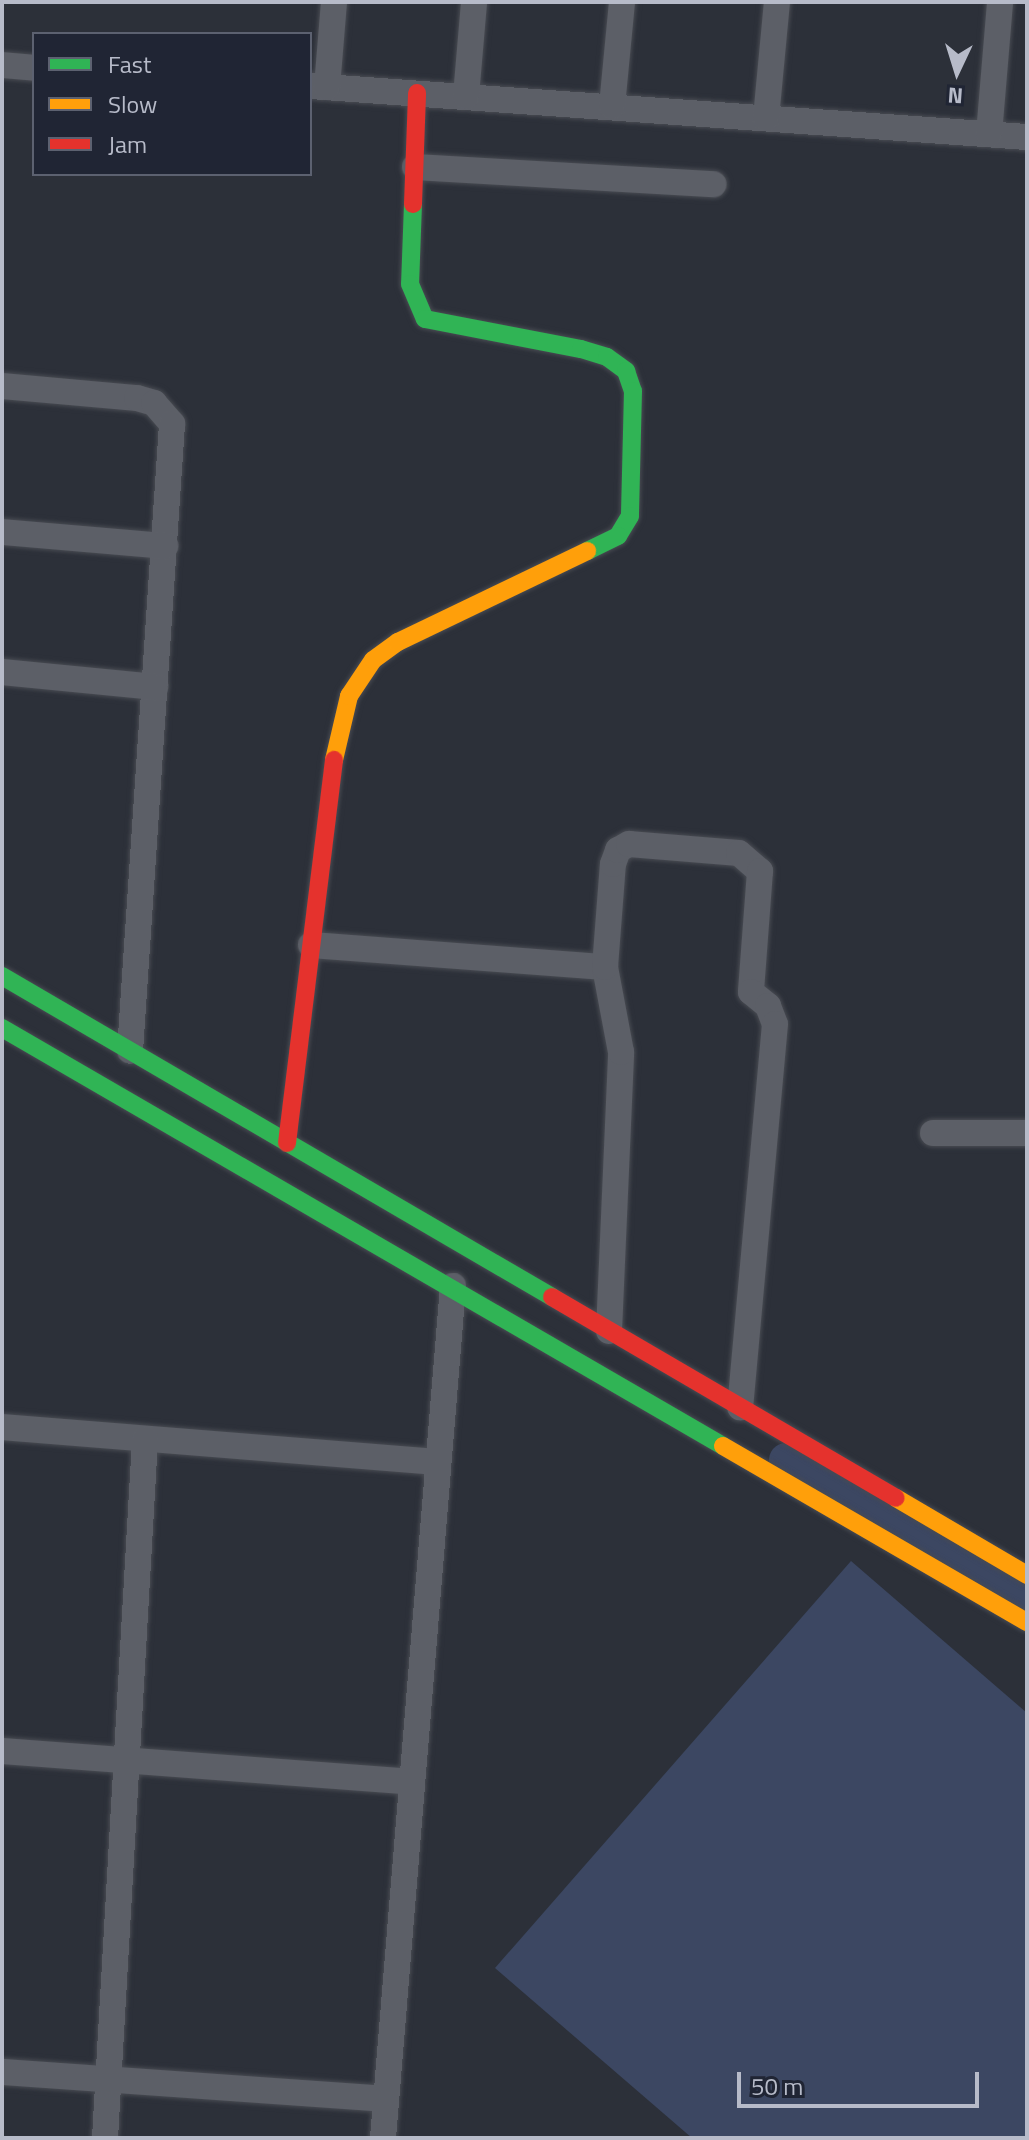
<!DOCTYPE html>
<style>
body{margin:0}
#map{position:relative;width:1029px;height:2140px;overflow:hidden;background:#2c3039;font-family:"Titillium Web",sans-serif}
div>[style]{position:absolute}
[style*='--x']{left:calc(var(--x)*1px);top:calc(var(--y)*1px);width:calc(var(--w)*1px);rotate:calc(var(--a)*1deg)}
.water>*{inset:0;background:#3c4762}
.canal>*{height:34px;margin:-17px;padding:0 17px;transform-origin:17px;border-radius:17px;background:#3c4762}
.roads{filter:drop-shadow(0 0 2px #484b52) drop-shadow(0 0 2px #484b52)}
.street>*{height:26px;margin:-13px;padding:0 13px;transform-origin:13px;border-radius:13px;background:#5c5f67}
.fast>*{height:18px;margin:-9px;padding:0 9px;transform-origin:9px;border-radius:9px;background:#30b455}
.slow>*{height:18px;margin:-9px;padding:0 9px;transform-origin:9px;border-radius:9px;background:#ff9f0a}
.jam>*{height:18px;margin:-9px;padding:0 9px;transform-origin:9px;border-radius:9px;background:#e5322d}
span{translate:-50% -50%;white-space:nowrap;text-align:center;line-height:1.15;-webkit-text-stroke:7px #202534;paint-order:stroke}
.frame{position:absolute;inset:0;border:4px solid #b7bbc9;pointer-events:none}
.legend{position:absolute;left:32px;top:32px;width:280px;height:144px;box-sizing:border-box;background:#202534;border:2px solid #5c6170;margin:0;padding:10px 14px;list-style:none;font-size:24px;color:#b7bbc9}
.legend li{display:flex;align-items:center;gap:16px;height:40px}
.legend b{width:40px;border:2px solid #5c6170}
.north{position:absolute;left:917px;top:32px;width:80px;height:80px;-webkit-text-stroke:6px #202534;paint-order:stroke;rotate:184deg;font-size:22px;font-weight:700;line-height:32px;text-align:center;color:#b7bbc9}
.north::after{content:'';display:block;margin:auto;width:28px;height:36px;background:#b7bbc9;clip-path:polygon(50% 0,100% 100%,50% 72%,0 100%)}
.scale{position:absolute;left:737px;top:2072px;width:242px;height:36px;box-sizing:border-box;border:4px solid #b7bbc9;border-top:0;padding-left:10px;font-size:24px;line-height:28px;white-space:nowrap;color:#b7bbc9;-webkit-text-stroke:6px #202534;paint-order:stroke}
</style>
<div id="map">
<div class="water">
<div style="clip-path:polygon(851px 1561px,1027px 1713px,1027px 2138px,692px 2138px,495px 1968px)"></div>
</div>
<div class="canal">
<div style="--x:786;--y:1460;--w:278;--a:30"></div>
</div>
<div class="roads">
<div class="street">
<div style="--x:2;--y:65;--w:32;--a:5"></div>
<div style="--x:310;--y:86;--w:719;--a:4.07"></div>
<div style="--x:327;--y:87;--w:85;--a:-85.3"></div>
<div style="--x:466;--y:96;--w:94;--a:-85.1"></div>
<div style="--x:612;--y:106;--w:104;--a:-84.5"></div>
<div style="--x:766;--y:118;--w:117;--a:-84.6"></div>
<div style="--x:989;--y:134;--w:132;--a:-85.2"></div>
<div style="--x:415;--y:167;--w:299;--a:3.3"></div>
<div style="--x:2;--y:386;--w:136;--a:5.1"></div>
<div style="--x:137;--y:398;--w:18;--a:16"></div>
<div style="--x:154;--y:403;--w:28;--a:49"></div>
<div style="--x:172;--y:424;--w:628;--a:93.83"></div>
<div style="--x:2;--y:532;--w:164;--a:4.9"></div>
<div style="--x:2;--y:672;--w:154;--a:5.6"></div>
<div style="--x:311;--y:945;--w:295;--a:4.3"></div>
<div style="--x:933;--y:1133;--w:94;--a:0"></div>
<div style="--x:609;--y:1331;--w:279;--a:-87.5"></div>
<div style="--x:621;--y:1052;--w:86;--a:-100.7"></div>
<div style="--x:605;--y:967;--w:103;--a:-85.6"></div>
<div style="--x:613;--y:864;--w:15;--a:-70"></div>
<div style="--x:618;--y:850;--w:13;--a:-29"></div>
<div style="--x:629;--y:844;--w:110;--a:4.7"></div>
<div style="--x:739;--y:853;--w:28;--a:41"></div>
<div style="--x:760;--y:871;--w:121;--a:94.3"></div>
<div style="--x:751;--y:992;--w:22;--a:39"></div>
<div style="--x:768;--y:1006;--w:19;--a:69"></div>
<div style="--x:775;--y:1024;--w:385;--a:95.2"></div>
<div style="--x:2;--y:1427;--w:436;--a:4.6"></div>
<div style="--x:2;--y:1751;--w:409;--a:4.3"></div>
<div style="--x:2;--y:2072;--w:384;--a:4"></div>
<div style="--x:105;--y:2138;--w:700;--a:-86.72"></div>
<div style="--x:383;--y:2138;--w:855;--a:-85.3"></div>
</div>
<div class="fast">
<div style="--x:413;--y:204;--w:80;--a:92.1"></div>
<div style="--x:410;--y:284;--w:38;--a:67"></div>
<div style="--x:425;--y:319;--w:159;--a:10.9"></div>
<div style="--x:581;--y:349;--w:27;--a:17"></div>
<div style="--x:607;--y:357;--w:24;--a:36"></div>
<div style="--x:626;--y:371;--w:21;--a:71"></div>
<div style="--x:633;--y:391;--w:125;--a:91.4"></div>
<div style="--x:630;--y:516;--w:23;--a:121"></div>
<div style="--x:618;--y:536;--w:34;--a:154"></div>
<div style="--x:2;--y:976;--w:637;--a:30.27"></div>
<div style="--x:2;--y:1028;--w:833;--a:30.1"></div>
</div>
<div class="slow">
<div style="--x:334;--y:760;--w:66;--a:-76.8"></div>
<div style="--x:349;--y:696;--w:43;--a:-56.3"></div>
<div style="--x:373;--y:660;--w:31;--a:-36"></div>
<div style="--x:398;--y:642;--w:210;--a:-25.7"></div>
<div style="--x:723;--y:1446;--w:351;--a:30.1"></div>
<div style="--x:896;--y:1498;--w:152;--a:30.4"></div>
</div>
<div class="jam">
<div style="--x:413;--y:204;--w:111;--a:-87.9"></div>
<div style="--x:287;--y:1143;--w:386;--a:-83"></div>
<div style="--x:552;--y:1297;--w:398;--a:30.3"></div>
</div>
</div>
<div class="frame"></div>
<ul class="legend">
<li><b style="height:10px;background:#30b455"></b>Fast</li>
<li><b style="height:10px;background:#ff9f0a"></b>Slow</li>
<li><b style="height:10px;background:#e5322d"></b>Jam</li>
</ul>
<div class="north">N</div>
<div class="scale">50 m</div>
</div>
